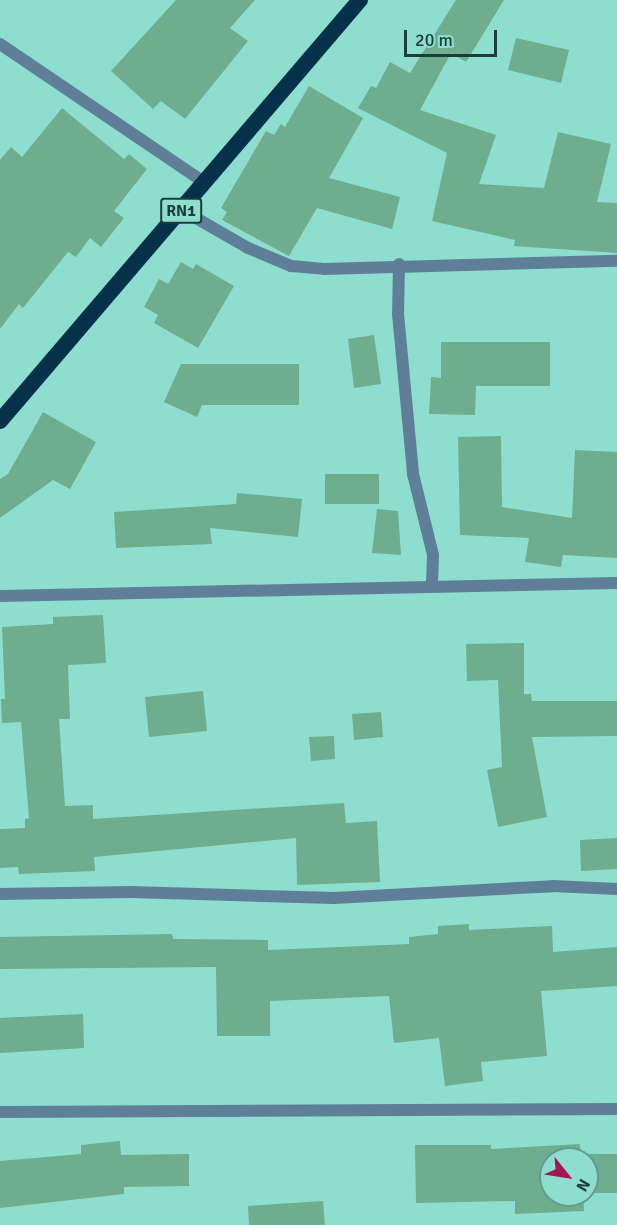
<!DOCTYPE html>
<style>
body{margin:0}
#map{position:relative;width:617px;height:1225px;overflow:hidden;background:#8edecf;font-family:Signika,sans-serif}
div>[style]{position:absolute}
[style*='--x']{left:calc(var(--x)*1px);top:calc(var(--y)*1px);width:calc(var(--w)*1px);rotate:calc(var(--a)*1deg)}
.building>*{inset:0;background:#6ead8d}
.minor>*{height:12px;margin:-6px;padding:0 6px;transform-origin:6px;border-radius:6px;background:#5e7f97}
.trunk>*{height:16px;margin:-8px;padding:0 8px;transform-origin:8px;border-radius:8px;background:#06314a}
span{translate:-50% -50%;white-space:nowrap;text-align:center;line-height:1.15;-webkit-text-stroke:6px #8edecf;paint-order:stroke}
.shield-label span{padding:2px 4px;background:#8edecf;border:2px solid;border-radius:4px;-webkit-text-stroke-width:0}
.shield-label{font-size:16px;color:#1c3e38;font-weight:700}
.north{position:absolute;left:539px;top:1147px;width:60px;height:60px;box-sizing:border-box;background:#8edecf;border:2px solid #609e93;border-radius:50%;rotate:120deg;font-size:16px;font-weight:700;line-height:24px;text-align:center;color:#1c3e38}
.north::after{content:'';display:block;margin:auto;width:21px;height:27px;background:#a51556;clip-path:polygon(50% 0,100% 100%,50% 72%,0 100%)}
.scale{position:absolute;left:404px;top:30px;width:93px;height:27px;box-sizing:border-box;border:3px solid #1c3e38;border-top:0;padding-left:8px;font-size:18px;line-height:21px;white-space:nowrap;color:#1c3e38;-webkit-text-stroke:4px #8edecf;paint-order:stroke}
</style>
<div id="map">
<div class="building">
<div style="clip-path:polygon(176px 0,255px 0,230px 28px,248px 41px,185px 119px,161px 101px,153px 109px,111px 71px)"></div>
<div style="clip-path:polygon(456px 0,504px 0,466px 62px,451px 53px,420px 110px,496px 135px,479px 184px,544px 188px,558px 132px,611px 144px,597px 202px,617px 203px,617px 253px,514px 246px,515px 240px,432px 221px,447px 153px,358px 108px,371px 86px,376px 88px,390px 62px,410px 73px)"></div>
<div style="clip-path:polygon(516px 38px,569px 50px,561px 83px,508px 70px)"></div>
<div style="clip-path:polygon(309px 86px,363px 118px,329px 178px,400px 197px,392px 229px,317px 208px,289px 256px,222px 220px,227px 212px,221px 208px,266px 131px,274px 135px,281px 124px,285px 127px)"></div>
<div style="clip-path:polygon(62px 108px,124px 159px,129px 154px,147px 169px,114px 211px,124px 218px,101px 247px,90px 238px,76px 257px,68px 252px,23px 308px,19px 304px,0 329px,0 160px,11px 147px,22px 157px)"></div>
<div style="clip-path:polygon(181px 262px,193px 269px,196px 264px,234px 286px,198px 348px,154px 323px,158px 315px,144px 307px,159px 279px,168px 284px)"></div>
<div style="clip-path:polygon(374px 335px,381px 384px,354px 388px,348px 339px)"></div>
<div style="clip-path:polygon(441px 342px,550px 342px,550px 386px,476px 386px,475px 415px,429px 414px,431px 377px,441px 378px)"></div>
<div style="clip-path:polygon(181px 364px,299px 364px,299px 405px,202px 405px,197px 417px,164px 402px)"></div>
<div style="clip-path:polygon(43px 412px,96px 442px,70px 489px,53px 480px,0 518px,0 479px,8px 474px)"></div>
<div style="clip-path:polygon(501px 436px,502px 507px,572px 518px,575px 450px,617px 452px,617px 558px,563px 555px,561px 567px,525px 562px,529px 538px,460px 535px,458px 437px)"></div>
<div style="clip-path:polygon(325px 474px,379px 474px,379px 504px,325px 504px)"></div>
<div style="clip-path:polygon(237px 493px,302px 499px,298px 537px,210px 528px,212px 544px,116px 548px,114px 512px,236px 504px)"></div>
<div style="clip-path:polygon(377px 509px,398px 511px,401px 555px,372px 553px)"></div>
<div style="clip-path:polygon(103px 615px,106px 663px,68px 665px,70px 719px,59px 719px,65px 806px,93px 805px,93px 819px,344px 803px,346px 823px,377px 821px,380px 882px,297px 885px,296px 838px,94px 857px,95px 871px,19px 874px,18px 867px,0 868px,0 829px,25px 828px,25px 819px,29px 818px,21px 722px,2px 723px,1px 699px,5px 699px,2px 627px,53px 624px,53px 617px)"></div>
<div style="clip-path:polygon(524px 643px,524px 694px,531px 694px,532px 701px,617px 701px,617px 736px,532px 737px,547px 817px,498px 827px,487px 770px,502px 767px,498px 680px,467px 681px,466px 644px)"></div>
<div style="clip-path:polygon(203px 691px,207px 731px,149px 737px,145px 697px)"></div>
<div style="clip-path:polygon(381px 712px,383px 737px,354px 740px,352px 714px)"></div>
<div style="clip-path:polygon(334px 736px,335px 759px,311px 761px,309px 737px)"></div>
<div style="clip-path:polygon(617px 838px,617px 869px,581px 871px,580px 840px)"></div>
<div style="clip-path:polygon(469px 924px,469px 930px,552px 926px,553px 952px,617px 947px,617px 986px,541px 991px,547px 1056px,481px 1062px,483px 1081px,445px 1086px,439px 1038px,394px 1043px,389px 996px,270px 1001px,270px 1036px,217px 1036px,216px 967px,0 969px,0 937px,172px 934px,173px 939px,268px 940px,268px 950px,409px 944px,409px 937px,438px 934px,438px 926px)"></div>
<div style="clip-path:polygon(83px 1014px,84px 1048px,0 1053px,0 1018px)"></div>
<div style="clip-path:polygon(120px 1141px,121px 1155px,189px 1154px,189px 1186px,124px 1187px,124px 1194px,0 1208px,0 1161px,81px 1154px,81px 1145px)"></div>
<div style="clip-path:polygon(580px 1144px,581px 1154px,617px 1154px,617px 1193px,587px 1193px,587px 1159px,551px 1159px,551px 1195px,583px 1195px,584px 1211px,515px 1214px,515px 1201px,416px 1203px,415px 1145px,491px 1145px,491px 1149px)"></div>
<div style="clip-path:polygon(323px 1201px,325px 1225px,249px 1225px,248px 1206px)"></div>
</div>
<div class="minor">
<div style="--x:0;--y:44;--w:246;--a:34.1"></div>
<div style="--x:182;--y:210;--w:76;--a:29.9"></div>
<div style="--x:248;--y:248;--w:47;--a:22.7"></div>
<div style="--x:291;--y:266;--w:33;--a:5"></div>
<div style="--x:324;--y:269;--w:293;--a:-1.6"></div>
<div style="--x:399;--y:264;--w:50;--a:91.1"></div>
<div style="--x:398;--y:314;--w:161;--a:84.6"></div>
<div style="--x:413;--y:474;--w:83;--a:76.1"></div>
<div style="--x:433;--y:555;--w:31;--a:92"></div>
<div style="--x:0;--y:596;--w:617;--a:-1.21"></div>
<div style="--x:0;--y:894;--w:131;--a:-0.9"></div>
<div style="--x:131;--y:892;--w:203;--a:1.7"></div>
<div style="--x:334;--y:898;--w:219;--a:-3.1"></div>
<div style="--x:553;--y:886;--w:64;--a:2.7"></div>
<div style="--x:0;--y:1112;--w:617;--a:-0.28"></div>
</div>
<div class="trunk">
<div style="--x:0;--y:421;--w:554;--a:-49.47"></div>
</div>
<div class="shield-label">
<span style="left:181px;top:211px">RN1</span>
</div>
<div class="north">N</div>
<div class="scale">20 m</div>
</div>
